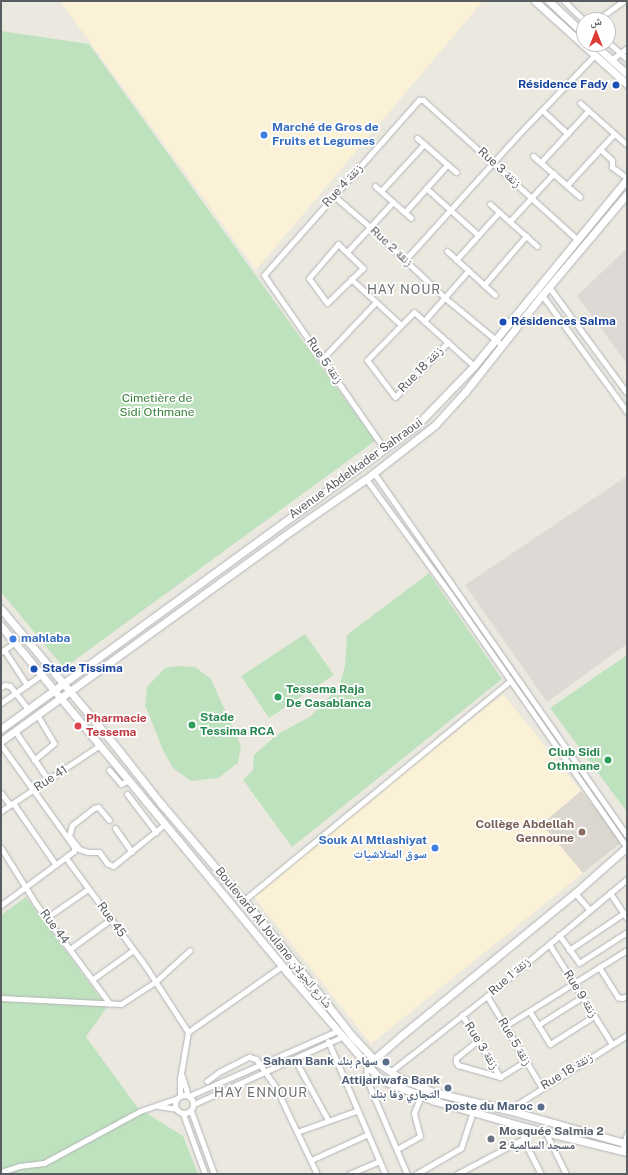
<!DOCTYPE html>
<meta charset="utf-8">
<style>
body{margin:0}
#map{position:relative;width:628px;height:1175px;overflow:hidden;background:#ebe8e0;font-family:"Public Sans","Noto Naskh Arabic",sans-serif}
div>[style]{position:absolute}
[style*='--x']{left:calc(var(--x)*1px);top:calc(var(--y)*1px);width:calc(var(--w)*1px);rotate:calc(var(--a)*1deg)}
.commercial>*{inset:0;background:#fbf1d6}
.industrial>*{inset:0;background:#dddad5}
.education>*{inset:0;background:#dbd7cf}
.green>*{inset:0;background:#bfe2be}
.roads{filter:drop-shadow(0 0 1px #b1b4b7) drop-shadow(0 0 1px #b1b4b7)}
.street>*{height:5px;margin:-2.5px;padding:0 2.5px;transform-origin:2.5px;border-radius:2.5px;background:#fff}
.street>.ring{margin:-2.5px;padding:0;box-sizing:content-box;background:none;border:5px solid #fff;border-radius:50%}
.secondary>*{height:7px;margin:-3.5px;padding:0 3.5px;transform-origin:3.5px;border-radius:3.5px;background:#fff}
.dots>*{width:11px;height:11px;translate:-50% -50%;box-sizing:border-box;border:2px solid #fff;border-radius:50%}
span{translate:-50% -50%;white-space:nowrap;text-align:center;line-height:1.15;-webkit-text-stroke:3.5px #fff;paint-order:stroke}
.transit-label{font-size:12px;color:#164399;font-weight:700}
.right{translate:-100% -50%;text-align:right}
.left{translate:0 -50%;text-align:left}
.shop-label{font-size:12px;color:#366cbe;font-weight:700}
.street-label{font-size:12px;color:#595d61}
.park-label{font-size:12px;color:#397f3a}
.leisure-label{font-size:12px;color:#27864d;font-weight:700}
.health-label{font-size:12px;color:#be3a42;font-weight:700}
.education-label{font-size:12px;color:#785e54;font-weight:700}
.service-label{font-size:12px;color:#4e5e75;font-weight:700}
.worship-label{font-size:12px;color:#5b616d;font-weight:700}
.neighbourhood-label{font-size:13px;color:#6a6f72;letter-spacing:1px}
.frame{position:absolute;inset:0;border:2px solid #595d61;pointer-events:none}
.north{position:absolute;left:576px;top:12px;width:40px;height:40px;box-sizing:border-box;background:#fff;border:1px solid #bdbec0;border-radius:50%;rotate:0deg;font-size:11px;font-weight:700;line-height:16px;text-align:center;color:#595d61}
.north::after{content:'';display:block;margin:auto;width:14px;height:18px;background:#dd3b35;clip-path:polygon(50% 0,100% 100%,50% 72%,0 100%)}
</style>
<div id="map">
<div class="commercial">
<div style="clip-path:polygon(60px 1px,483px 1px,256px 270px)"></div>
<div style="clip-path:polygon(503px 694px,581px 791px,542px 824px,583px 873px,371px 1044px,251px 893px)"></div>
</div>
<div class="industrial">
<div style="clip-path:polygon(627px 248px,627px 364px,577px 296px)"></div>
<div style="clip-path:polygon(627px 476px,627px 644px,547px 702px,465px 585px)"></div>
</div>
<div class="education">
<div style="clip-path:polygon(581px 791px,623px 841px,583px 873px,542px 824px)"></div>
</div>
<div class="green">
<div style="clip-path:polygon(1px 31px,89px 44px,375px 441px,64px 668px,1px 592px)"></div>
<div style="clip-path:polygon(429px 573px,502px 679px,292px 847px,243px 780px,253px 770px,254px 755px,278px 734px,311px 716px,339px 687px,345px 666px,347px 635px)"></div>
<div style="clip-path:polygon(305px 634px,334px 675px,269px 718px,241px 676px)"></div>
<div style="clip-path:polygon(627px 655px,627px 812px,550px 708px)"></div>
<div style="clip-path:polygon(178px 666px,195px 667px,211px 679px,241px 746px,238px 763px,218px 778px,191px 781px,173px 768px,163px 750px,145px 705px,147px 687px,165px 668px)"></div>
<div style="clip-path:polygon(26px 897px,107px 1007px,86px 1037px,138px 1108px,183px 1136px,198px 1174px,1px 1174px,1px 915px)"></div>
</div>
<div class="roads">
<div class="street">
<div style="--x:564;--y:1;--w:28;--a:44"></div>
<div style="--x:597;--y:20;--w:32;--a:-36"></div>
<div style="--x:608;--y:42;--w:25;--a:42"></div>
<div style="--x:611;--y:60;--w:20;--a:-37"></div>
<div style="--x:580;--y:103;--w:62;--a:41.7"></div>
<div style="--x:542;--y:110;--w:35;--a:43"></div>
<div style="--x:417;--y:138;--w:52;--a:41.1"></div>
<div style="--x:600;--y:149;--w:16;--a:43"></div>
<div style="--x:612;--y:160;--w:7;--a:90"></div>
<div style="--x:612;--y:167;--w:19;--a:36"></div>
<div style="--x:533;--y:156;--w:62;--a:41.1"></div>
<div style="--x:541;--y:162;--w:69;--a:-47.3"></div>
<div style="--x:567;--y:185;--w:69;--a:-47.3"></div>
<div style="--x:375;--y:186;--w:48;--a:41.6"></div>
<div style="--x:426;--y:188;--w:70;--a:42.1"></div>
<div style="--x:381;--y:191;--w:64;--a:-47.5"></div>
<div style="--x:334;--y:196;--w:48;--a:40.7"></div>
<div style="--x:370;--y:227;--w:103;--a:43.4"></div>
<div style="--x:445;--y:298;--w:74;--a:39.5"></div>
<div style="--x:490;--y:204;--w:63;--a:41.8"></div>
<div style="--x:405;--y:212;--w:63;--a:-48.2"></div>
<div style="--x:510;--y:221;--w:65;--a:-47.5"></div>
<div style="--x:338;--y:244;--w:35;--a:44"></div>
<div style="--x:363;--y:268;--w:50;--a:135.8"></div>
<div style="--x:327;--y:303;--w:31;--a:-126"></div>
<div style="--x:309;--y:278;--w:45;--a:-49.5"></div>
<div style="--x:447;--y:251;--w:65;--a:42.5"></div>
<div style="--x:347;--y:252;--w:68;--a:-47.4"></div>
<div style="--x:405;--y:260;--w:166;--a:-47.9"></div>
<div style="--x:516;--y:137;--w:112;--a:-46.1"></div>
<div style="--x:456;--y:260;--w:64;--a:-48.1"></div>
<div style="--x:351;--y:279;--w:68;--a:42.6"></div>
<div style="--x:484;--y:285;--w:65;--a:-49.4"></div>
<div style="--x:549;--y:287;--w:132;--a:53.7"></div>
<div style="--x:542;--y:295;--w:145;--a:54"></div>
<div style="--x:424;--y:321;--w:67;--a:-48.7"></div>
<div style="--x:448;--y:342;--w:76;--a:133.9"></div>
<div style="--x:395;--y:397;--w:46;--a:-127.1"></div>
<div style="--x:367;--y:360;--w:67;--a:-45.6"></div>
<div style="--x:414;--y:312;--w:81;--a:42"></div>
<div style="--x:323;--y:358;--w:77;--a:-46.6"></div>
<div style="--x:385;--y:450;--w:213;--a:-124.7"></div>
<div style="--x:264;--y:275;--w:234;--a:-48.5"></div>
<div style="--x:419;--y:100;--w:4;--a:0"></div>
<div style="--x:423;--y:100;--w:207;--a:42.1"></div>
<div style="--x:374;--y:473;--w:442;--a:55.1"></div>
<div style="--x:366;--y:479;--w:139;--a:53.8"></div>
<div style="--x:448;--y:591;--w:313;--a:55.1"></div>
<div style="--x:4;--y:650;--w:42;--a:56.7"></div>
<div style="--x:1;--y:652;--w:16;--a:-35"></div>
<div style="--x:1;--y:687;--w:4;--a:-27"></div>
<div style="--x:5;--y:685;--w:5;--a:11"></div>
<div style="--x:10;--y:686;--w:29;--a:52"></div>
<div style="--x:1;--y:703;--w:49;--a:-35"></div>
<div style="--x:15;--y:731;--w:60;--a:55.8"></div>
<div style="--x:1;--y:745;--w:125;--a:54.4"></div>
<div style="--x:74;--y:847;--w:4;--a:90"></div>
<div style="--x:74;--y:851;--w:91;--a:143.5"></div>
<div style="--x:34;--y:760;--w:26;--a:-40"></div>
<div style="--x:54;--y:743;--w:33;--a:-121"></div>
<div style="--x:109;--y:770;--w:18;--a:49"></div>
<div style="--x:121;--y:784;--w:9;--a:-27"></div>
<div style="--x:1;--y:793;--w:15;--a:53"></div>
<div style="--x:127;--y:794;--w:48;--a:52.7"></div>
<div style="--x:13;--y:803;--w:75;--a:55.3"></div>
<div style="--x:1;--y:811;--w:119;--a:-33.7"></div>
<div style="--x:109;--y:820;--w:17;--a:-130"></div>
<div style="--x:98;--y:807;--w:4;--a:166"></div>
<div style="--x:94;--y:808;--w:28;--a:142"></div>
<div style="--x:72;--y:825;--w:11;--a:105"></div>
<div style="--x:69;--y:836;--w:16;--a:52"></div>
<div style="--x:79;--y:849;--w:9;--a:18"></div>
<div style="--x:88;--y:852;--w:11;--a:0"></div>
<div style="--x:99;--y:852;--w:14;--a:54"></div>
<div style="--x:107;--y:863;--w:7;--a:27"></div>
<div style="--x:113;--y:866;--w:67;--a:-38.9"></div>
<div style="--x:115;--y:828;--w:29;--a:55"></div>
<div style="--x:1;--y:848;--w:66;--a:58"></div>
<div style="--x:36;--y:904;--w:124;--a:53.5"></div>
<div style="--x:66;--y:858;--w:135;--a:53.7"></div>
<div style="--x:146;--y:967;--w:77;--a:57.1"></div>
<div style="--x:188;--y:1032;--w:48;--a:99.7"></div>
<div style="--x:180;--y:1079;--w:17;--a:90"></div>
<div style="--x:575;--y:893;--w:21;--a:49"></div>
<div style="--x:610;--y:893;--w:30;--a:56"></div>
<div style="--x:243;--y:901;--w:346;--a:-39.5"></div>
<div style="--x:46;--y:918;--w:51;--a:-34.6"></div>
<div style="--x:559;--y:935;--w:34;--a:54"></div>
<div style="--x:579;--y:963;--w:57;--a:-32.9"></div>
<div style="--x:549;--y:944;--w:118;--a:57.8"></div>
<div style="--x:70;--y:949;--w:51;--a:-36.2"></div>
<div style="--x:569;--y:950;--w:66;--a:-33.9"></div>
<div style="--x:599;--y:967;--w:36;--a:58"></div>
<div style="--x:618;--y:997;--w:4;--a:14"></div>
<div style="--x:622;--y:998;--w:5;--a:-22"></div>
<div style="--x:93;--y:979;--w:48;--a:-35.7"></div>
<div style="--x:487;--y:996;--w:107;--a:59.1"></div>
<div style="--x:1;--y:998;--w:120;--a:2.9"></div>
<div style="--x:121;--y:1004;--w:40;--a:-32.9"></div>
<div style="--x:155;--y:982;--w:47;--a:-42.4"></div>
<div style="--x:530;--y:1012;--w:38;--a:58"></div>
<div style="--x:550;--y:1044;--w:52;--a:-32.5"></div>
<div style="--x:462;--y:1015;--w:73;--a:58.5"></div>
<div style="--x:538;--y:1025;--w:52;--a:-32.5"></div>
<div style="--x:505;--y:1026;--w:144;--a:-31.9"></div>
<div style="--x:188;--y:1032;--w:115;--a:-35.1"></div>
<div style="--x:328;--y:1041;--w:145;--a:66.8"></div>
<div style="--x:477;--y:1041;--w:27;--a:141"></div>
<div style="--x:456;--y:1058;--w:4;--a:90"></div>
<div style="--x:456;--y:1062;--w:4;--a:56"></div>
<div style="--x:458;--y:1065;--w:44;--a:15.9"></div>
<div style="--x:500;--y:1077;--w:31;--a:-32"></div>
<div style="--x:295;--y:1060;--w:68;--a:61.2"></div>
<div style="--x:367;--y:1066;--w:12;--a:95"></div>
<div style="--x:366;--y:1078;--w:104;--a:66.9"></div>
<div style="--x:390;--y:1072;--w:123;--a:-38.1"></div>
<div style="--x:487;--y:996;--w:182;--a:-39.9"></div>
<div style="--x:182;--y:1076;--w:21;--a:73"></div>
<div style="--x:207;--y:1081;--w:15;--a:-37"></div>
<div style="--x:219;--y:1072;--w:34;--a:-27"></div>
<div style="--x:249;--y:1057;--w:7;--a:16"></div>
<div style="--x:256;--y:1059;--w:33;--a:55"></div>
<div style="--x:275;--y:1086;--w:98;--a:64.5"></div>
<div class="ring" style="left:175px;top:1095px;width:13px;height:13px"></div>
<div style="--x:189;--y:1096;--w:162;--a:-23.7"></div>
<div style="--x:194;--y:1104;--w:162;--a:-24.4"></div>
<div style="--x:158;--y:1106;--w:18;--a:9"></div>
<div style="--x:508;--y:1110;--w:141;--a:-32.2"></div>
<div style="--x:191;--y:1111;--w:67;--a:69.9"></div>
<div style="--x:183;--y:1114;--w:64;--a:69.9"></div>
<div style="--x:545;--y:1131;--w:48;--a:64"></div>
<div style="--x:297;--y:1132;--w:63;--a:-19.6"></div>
<div style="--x:523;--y:1139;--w:12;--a:-81"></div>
<div style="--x:397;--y:1149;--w:26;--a:-29"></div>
<div style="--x:420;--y:1136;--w:24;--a:-105"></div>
<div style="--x:414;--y:1113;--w:18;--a:-68"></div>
<div style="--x:622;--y:1151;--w:18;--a:-74"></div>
<div style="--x:311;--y:1160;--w:60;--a:-24.4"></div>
<div style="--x:1;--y:1172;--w:19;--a:-18"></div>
<div style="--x:19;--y:1166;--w:25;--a:-7"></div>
<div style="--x:44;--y:1163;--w:109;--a:-28.4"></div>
<div style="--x:140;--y:1111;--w:39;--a:-19"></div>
<div style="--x:349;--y:1174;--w:33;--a:-23"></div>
<div style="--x:416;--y:1174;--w:52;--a:-30"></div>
<div style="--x:461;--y:1148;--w:38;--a:-72"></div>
<div style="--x:457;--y:1174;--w:75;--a:-27.9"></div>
<div style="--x:523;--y:1139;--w:39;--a:63"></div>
</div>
<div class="secondary">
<div style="--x:535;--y:1;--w:124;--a:42.1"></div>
<div style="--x:549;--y:1;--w:48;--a:43.3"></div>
<div style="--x:594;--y:44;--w:45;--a:42.3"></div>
<div style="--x:1;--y:609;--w:175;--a:50.1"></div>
<div style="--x:113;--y:743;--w:79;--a:51.7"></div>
<div style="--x:162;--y:805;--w:162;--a:49.5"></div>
<div style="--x:267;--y:928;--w:137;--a:51.8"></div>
<div style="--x:352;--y:1036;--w:33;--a:47"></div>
<div style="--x:374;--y:1060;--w:32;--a:35"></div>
<div style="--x:400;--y:1078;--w:36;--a:23"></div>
<div style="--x:433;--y:1092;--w:77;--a:13.5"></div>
<div style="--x:508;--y:1110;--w:124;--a:15.9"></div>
<div style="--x:1;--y:626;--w:449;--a:50.4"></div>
<div style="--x:287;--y:972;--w:138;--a:49.1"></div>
<div style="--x:377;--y:1076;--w:14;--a:30"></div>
<div style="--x:389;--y:1083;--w:49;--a:21.4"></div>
<div style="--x:435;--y:1101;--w:94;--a:16.1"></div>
<div style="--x:525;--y:1127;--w:105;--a:13.8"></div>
<div style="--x:1;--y:729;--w:515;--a:-36.16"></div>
<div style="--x:417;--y:425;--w:82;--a:-46"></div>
<div style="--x:474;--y:366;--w:242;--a:-50.7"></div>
<div style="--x:1;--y:741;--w:346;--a:-35.9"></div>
<div style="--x:281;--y:538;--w:103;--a:-34.8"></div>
<div style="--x:366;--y:479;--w:88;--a:-38"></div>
<div style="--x:435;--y:425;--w:45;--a:-47.7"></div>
<div style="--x:465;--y:392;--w:124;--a:-51.6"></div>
<div style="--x:542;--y:295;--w:132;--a:-49.9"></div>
<div style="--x:371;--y:1062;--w:41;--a:-41.1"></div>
<div style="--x:402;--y:1035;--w:224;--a:-39.4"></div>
<div style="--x:575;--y:893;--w:69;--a:-41.5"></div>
</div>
</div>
<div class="dots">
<div style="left:616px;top:85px;background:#1a4fb4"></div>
<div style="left:264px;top:135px;background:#3f7fe0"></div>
<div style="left:503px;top:322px;background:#1a4fb4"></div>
<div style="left:13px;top:639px;background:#3f7fe0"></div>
<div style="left:34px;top:669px;background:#1a4fb4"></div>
<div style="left:278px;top:697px;background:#2e9e5b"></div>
<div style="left:192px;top:725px;background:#2e9e5b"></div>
<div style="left:78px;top:726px;background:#e0444e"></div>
<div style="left:608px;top:760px;background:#2e9e5b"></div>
<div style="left:582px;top:832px;background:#8d6e63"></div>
<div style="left:435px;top:848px;background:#3f7fe0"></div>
<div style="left:386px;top:1062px;background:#5c6f8a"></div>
<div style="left:448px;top:1088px;background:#5c6f8a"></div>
<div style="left:541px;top:1107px;background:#5c6f8a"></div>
<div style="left:491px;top:1139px;background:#6b7280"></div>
</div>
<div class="transit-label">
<span class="right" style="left:608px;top:85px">Résidence Fady</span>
<span class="left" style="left:511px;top:322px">Résidences Salma</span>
<span class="left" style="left:42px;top:669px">Stade Tissima</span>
</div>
<div class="shop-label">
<span class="left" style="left:272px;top:135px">Marché de Gros de<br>Fruits et Legumes</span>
<span class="left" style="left:21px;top:639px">mahlaba</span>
<span class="right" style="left:427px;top:848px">Souk Al Mtlashiyat<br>سوق المتلاشيات</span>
</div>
<div class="street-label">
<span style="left:499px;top:168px;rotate:42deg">Rue 3 زنقة</span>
<span style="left:343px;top:186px;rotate:-48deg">Rue 4 زنقة</span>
<span style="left:391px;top:247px;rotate:43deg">Rue 2 زنقة</span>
<span style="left:324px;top:361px;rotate:55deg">Rue 5 زنقة</span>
<span style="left:421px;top:370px;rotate:-46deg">Rue 18 زنقة</span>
<span style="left:356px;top:469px;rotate:-36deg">Avenue Abdelkader Sahraoui</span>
<span style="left:51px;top:779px;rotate:-33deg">Rue 41</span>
<span style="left:111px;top:920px;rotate:54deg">Rue 45</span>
<span style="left:54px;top:927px;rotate:53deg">Rue 44</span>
<span style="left:273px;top:938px;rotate:51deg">Boulevard Al Joulane شارع الجولان</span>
<span style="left:510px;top:977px;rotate:-41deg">Rue 1 زنقة</span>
<span style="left:580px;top:994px;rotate:58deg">Rue 9 زنقة</span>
<span style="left:514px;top:1042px;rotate:59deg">Rue 5 زنقة</span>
<span style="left:481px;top:1046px;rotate:58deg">Rue 3 زنقة</span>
<span style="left:567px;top:1072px;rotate:-32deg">Rue 18 زنقة</span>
</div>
<div class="park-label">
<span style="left:157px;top:406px">Cimetière de<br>Sidi Othmane</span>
</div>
<div class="leisure-label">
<span class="left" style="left:286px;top:697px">Tessema Raja<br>De Casablanca</span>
<span class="left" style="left:200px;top:725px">Stade<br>Tessima RCA</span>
<span class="right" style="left:600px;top:760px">Club Sidi<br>Othmane</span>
</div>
<div class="health-label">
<span class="left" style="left:86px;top:726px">Pharmacie<br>Tessema</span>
</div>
<div class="education-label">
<span class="right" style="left:574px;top:832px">Collège Abdellah<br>Gennoune</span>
</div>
<div class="service-label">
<span class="right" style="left:378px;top:1062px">Saham Bank سهام بنك</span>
<span class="right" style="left:440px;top:1088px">Attijariwafa Bank<br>التجاري وفا بنك</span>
<span class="right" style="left:533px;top:1107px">poste du Maroc</span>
</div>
<div class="worship-label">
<span class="left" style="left:499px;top:1139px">Mosquée Salmia 2<br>مسجد السالمية 2</span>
</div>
<div class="neighbourhood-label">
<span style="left:404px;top:290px">HAY NOUR</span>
<span style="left:261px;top:1093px">HAY ENNOUR</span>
</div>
<div class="frame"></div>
<div class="north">ش</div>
</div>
